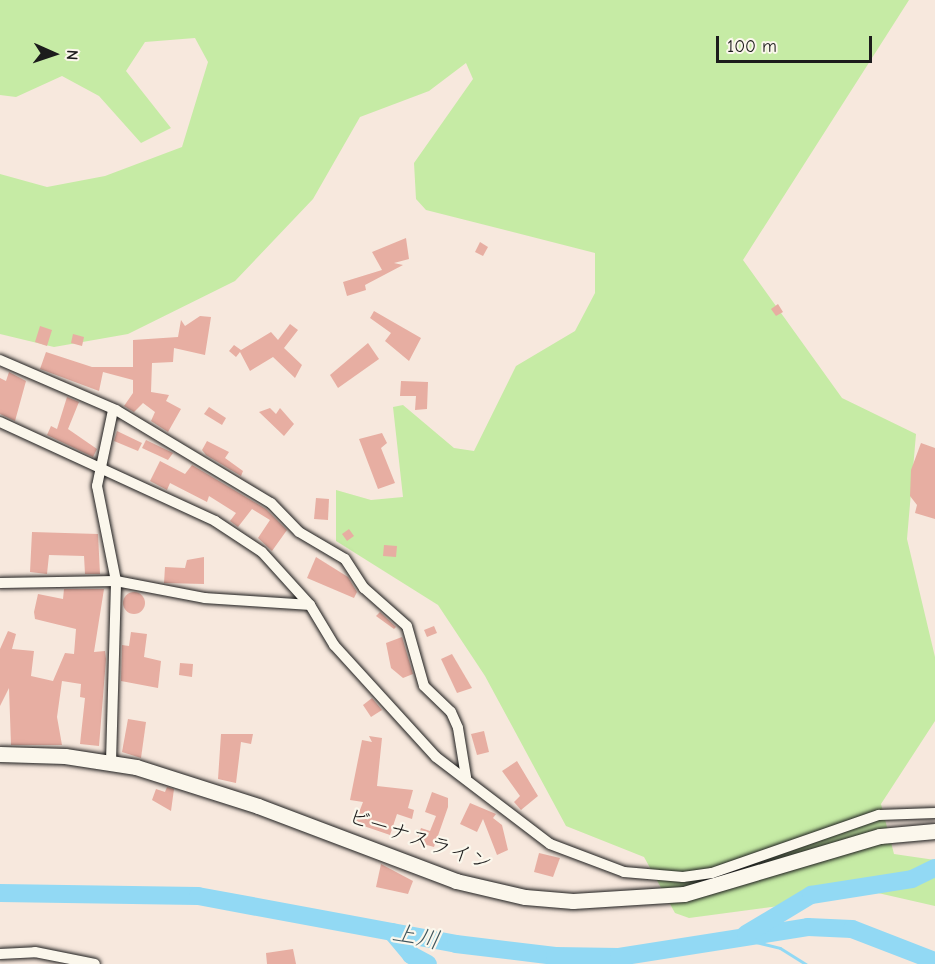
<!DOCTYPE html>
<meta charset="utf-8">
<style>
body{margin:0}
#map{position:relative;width:935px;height:964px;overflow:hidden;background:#f7e8dd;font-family:"Comic Neue","Klee One",sans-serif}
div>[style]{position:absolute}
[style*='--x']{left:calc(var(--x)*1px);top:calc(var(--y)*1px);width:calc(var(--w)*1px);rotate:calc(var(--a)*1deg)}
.green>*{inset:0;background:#c6eba5}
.stream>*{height:3px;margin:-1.5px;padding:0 1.5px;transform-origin:1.5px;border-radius:1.5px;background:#92d9f4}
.river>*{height:18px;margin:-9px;padding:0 9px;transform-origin:9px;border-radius:9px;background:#92d9f4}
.building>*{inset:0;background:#e7aea2}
.round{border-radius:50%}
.roads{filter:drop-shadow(0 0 2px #1c1c1c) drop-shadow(0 0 2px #1c1c1c)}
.minor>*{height:10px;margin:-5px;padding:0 5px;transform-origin:5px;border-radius:5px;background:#fbf7ec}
.secondary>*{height:15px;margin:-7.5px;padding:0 7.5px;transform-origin:7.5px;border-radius:7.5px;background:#fbf7ec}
span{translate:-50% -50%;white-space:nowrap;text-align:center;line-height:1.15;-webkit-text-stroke:4.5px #fbf7ec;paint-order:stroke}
.street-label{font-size:22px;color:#1c1c1c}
.water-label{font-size:24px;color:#3f555d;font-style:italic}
.north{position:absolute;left:24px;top:24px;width:60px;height:60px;-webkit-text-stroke:4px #fbf7ec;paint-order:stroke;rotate:93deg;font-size:16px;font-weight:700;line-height:24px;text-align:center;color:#1c1c1c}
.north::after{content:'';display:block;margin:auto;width:21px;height:27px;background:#1c1c1c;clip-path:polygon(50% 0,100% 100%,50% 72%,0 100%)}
.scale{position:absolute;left:716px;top:36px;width:156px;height:27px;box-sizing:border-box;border:3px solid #1c1c1c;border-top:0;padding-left:8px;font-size:18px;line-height:21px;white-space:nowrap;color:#1c1c1c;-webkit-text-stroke:4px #fbf7ec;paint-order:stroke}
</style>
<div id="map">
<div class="green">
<div style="clip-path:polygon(0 0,909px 0,743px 260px,842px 398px,916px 434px,907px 539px,935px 657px,935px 721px,881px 804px,894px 854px,935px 860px,935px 906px,878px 893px,689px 918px,675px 913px,644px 857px,566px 826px,485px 676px,438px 605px,336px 541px,336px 490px,371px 500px,403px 497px,393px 407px,403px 405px,454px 448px,474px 451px,516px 366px,575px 331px,595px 293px,595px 253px,426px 210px,416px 199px,414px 163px,473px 79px,466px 63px,429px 91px,360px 117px,313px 199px,235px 281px,128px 334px,54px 347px,0 334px,0 174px,47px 187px,105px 176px,182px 147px,208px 62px,195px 38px,145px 42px,126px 71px,171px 128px,141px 143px,99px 96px,62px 76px,16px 97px,0 95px)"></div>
</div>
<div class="stream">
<div style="--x:740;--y:938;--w:41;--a:14"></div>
<div style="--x:780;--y:948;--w:31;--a:32"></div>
</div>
<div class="river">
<div style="--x:0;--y:893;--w:198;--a:0.9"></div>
<div style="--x:198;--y:896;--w:262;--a:10.5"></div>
<div style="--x:456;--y:944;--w:100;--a:6.9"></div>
<div style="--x:555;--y:956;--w:64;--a:0.9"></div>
<div style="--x:619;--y:957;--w:191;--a:-9"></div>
<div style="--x:808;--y:927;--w:44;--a:2.6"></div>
<div style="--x:852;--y:929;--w:89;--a:21.1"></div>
<div style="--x:392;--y:932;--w:30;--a:50"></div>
<div style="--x:411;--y:955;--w:19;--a:28"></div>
<div style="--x:746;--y:934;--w:76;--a:-31"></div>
<div style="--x:811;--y:895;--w:102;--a:-9"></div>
<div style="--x:912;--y:879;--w:25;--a:-26"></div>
</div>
<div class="building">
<div style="clip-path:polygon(406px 238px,409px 259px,394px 263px,403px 265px,365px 285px,366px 290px,347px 296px,343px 282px,382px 270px,372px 252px)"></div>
<div style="clip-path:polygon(480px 242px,488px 247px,483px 256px,475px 252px)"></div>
<div style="clip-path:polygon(778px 304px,783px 312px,776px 316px,771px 309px)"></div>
<div style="clip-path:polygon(374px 311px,421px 338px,409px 361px,385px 341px,391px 333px,370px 318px)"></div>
<div style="clip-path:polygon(200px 316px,211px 317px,205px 355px,174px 348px,173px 362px,152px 363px,151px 392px,169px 395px,166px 401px,181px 409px,168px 432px,151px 421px,155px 412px,143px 403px,134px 412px,124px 406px,133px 393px,133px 380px,103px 372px,99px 391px,40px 369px,46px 352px,92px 367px,133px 367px,133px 340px,178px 337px,181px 320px,185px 326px)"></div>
<div style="clip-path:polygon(290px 324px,298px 330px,284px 348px,302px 365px,295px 378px,273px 357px,250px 371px,240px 352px,236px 357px,229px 351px,234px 345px,241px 350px,271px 332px,278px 340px)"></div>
<div style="clip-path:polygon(40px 326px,52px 330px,47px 346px,35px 342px)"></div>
<div style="clip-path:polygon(73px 334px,84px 337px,82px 346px,71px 343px)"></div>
<div style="clip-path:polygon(368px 343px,379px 359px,338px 388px,330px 375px)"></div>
<div style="clip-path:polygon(9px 372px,26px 381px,15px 421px,0 414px,0 378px,6px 381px)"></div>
<div style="clip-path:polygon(401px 381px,428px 382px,427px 409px,415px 410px,416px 396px,400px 396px)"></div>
<div style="clip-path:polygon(67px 397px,79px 402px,68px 429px,97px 449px,93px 457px,47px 435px,51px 426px,57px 429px)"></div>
<div style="clip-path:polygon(209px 407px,226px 418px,222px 425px,204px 414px)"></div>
<div style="clip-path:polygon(270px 408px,276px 414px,280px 408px,294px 424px,284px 436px,259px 412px)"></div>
<div style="clip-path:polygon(117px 431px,142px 443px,138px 451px,114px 441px)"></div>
<div style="clip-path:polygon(382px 433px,387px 443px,381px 448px,395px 483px,378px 489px,359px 439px)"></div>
<div style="clip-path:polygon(146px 440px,173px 453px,168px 460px,142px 448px)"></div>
<div style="clip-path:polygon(207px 441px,229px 452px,225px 458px,243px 471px,241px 476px,206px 455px,202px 450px)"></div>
<div style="clip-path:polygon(921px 443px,935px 448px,935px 519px,915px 513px,917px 505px,910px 496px,911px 470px)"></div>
<div style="clip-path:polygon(160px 461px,185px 474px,192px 465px,266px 509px,287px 530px,272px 551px,258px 538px,270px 520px,252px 509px,238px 527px,230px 521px,236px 513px,209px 496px,207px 502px,170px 483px,167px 490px,150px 481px)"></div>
<div style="clip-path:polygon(316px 498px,329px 499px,328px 520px,314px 519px)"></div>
<div style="clip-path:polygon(349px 529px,354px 536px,347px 541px,342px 534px)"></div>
<div style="clip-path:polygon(32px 532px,98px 534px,100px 574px,85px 574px,84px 556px,49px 555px,47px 574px,30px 572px)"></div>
<div style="clip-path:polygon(384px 545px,397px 546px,396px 557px,383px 556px)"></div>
<div style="clip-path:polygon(204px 557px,204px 584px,164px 583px,165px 567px,185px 568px,187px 560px)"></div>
<div style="clip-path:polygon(316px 557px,348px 577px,357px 592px,354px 598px,307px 578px)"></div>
<div style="clip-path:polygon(64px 589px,104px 589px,94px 652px,105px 651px,106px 659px,99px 746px,80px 744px,85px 698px,80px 697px,81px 684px,62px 681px,57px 717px,62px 745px,11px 745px,9px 688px,0 706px,0 649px,8px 631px,16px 634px,12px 649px,34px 651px,31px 676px,53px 681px,65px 653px,74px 654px,76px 629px,35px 619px,34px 612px,38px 594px,63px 599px)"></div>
<div class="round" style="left:123px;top:592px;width:22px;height:22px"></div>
<div style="clip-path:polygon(380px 612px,396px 627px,394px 629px,376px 616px)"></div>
<div style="clip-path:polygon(434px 626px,437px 633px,427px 637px,424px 630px)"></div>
<div style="clip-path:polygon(131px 632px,147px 634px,144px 657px,161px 661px,158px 688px,121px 681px,122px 645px,129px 646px)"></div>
<div style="clip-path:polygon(402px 637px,413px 674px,403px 678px,391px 668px,386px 643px)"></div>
<div style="clip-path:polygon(452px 654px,472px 688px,457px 693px,441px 659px)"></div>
<div style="clip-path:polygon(180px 663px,193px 664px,192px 677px,179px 675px)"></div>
<div style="clip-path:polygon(372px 698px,382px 710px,371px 717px,363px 705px)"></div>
<div style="clip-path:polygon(128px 719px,146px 722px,141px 758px,122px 752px)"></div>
<div style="clip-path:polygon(484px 731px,489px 752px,477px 755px,471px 734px)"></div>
<div style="clip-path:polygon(221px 734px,253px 734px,251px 744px,241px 742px,236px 783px,218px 779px)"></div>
<div style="clip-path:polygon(369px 736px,382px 738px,377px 786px,413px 790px,408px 808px,414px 810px,412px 819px,397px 814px,390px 835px,355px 823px,363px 802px,350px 800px,362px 740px,372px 742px)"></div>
<div style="clip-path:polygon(517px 761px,538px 796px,521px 810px,514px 802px,520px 796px,502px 771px)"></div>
<div style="clip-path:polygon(167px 787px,174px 789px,171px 811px,152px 800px,156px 789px,165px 792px)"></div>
<div style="clip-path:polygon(432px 792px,448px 798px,448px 807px,434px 847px,416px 842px,421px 828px,430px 831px,436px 816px,425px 812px)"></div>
<div style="clip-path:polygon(470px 803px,496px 814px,493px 818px,502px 825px,508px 850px,497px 855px,483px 819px,477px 832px,460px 824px)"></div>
<div style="clip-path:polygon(539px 853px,560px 858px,553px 877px,534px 872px)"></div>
<div style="clip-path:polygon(381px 864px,413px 881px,408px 894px,376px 887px)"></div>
<div style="clip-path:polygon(293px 949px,296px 964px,267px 964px,266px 953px)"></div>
</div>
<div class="roads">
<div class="minor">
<div style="--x:0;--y:360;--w:126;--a:23.3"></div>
<div style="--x:116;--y:410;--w:181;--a:31"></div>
<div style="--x:271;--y:503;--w:40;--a:46"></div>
<div style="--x:299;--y:532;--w:53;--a:30.4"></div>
<div style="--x:345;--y:559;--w:35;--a:57"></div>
<div style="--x:364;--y:588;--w:57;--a:41.5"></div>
<div style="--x:407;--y:626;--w:62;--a:74.2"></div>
<div style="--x:424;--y:686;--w:37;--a:44"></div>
<div style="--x:451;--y:712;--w:17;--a:66"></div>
<div style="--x:458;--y:728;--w:50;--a:80.7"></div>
<div style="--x:0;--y:422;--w:237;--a:24.7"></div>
<div style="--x:215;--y:521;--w:56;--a:33.4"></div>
<div style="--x:262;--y:552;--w:72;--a:47.8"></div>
<div style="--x:310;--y:605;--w:47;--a:59"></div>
<div style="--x:334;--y:645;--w:151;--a:47.7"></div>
<div style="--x:436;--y:757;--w:143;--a:37.3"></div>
<div style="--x:550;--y:844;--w:79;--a:20.7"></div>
<div style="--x:624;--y:872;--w:59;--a:4.8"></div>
<div style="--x:683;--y:877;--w:29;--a:-8"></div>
<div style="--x:712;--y:873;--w:177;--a:-19.2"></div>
<div style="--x:879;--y:815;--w:56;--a:-2"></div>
<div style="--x:0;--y:583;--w:116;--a:-1"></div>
<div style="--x:116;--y:581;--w:91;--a:10.8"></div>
<div style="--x:205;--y:598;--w:105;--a:3.8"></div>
<div style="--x:111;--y:762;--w:181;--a:-88.4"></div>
<div style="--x:116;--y:581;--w:97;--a:-101.3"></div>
<div style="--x:97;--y:486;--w:78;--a:-78.1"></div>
<div style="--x:0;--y:954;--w:35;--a:-3"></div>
<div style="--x:35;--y:952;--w:61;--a:11.3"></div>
</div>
<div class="secondary">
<div style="--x:0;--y:754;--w:65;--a:1.8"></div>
<div style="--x:65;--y:756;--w:72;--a:8.8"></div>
<div style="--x:136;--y:767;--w:128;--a:17.7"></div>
<div style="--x:258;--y:806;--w:212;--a:20.7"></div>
<div style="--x:456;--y:881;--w:71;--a:13.1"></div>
<div style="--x:525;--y:897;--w:48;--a:4.8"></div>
<div style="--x:573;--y:901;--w:111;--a:-3.6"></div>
<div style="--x:684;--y:894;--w:204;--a:-16.5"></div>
<div style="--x:880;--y:836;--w:55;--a:-5.2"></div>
</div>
</div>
<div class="street-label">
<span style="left:420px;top:840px;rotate:19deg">ビーナスライン</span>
</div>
<div class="water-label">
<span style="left:416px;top:937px;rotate:11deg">上川</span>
</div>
<div class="north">N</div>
<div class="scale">100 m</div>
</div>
